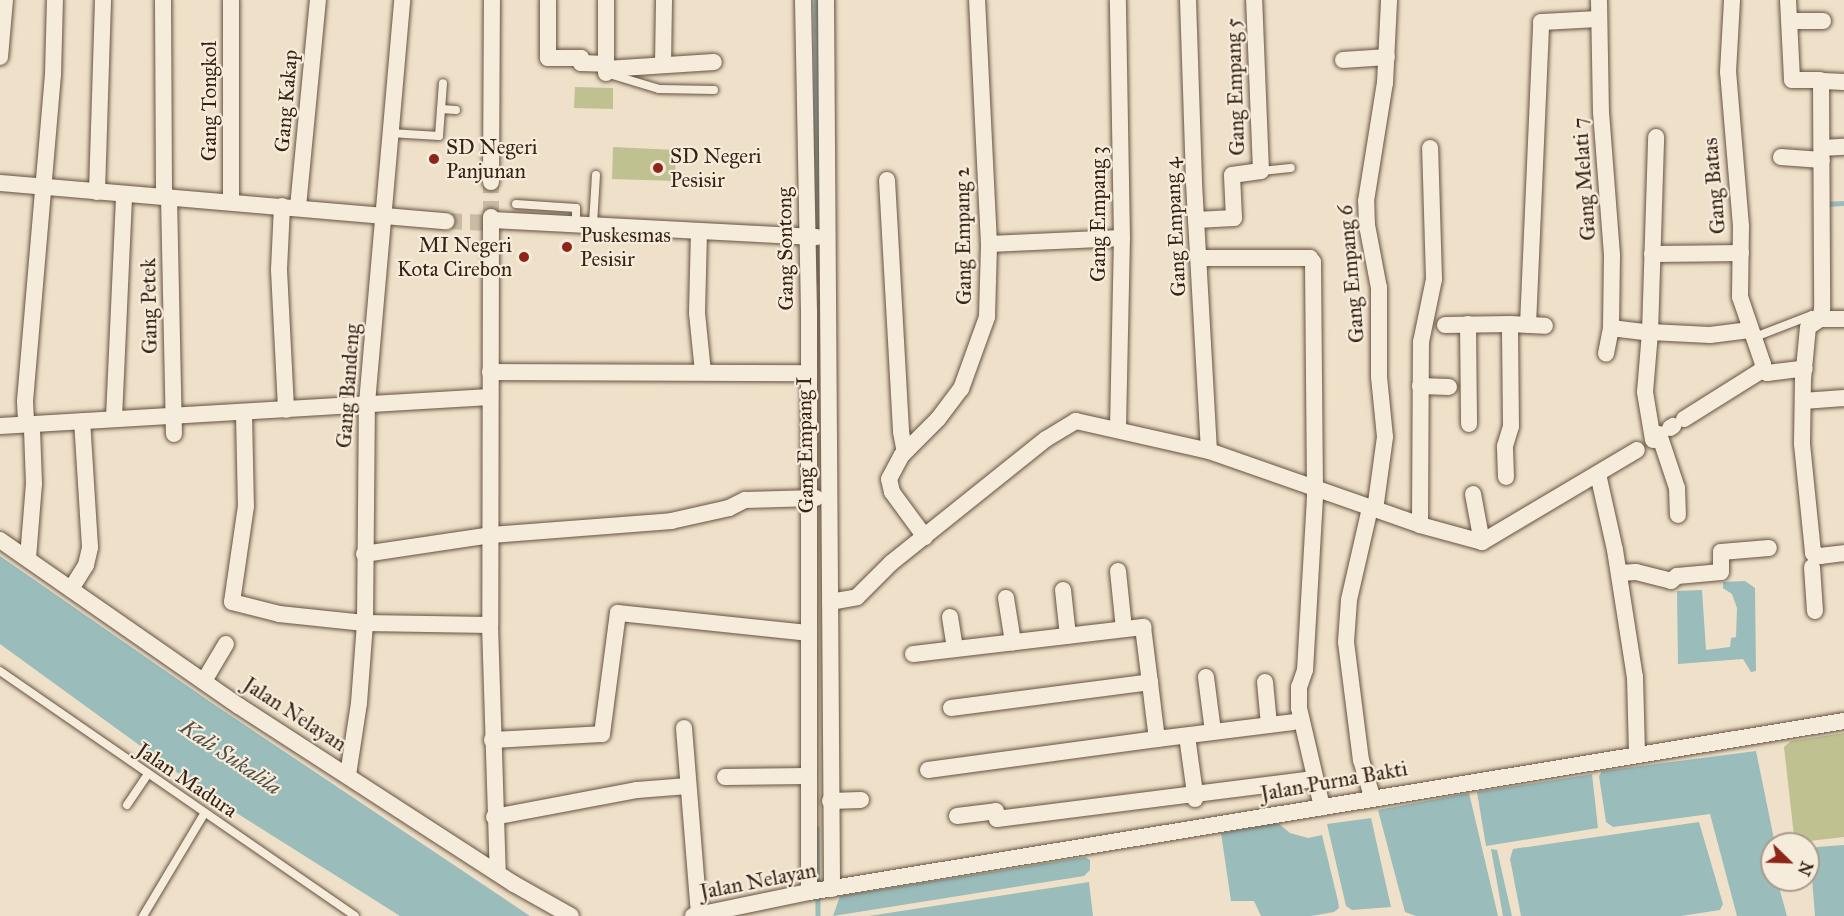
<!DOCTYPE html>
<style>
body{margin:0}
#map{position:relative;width:1844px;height:916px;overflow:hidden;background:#efe1c9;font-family:"IM FELL Great Primer",serif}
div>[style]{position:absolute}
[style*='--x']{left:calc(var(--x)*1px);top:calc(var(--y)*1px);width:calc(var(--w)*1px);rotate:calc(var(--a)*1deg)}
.green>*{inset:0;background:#c0c191}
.water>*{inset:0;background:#9abcba}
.stream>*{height:4.5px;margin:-2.25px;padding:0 2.25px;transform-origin:2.25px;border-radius:2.25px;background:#9abcba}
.street-tunnel>*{height:16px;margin-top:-8px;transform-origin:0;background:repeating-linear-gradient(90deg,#cabba5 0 16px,transparent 0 24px)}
.roads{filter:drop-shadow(0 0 2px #665241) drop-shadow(0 0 2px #665241)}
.lane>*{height:8px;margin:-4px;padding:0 4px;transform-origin:4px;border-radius:4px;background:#f5ecdc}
.street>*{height:16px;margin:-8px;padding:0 8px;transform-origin:8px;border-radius:8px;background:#f5ecdc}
.dots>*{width:16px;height:16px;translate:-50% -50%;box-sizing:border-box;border:3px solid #f5ecdc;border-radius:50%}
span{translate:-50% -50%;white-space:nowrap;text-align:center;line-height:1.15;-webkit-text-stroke:4.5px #f5ecdc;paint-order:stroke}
.street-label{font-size:21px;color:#382214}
.poi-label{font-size:21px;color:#382214}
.left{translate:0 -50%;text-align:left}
.right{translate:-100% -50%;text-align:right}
.water-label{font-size:22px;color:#555046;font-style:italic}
.north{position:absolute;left:1760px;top:832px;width:60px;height:60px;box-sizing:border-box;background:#f5ecdc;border:2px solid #a99b8c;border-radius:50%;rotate:113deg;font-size:16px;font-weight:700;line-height:24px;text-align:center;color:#382214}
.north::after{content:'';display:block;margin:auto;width:21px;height:27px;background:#8f2418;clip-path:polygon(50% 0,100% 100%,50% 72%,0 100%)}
</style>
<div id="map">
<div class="green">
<div style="clip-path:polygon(575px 87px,613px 88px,613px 109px,574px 108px)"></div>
<div style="clip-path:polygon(613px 147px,676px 150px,675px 181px,612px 179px)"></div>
<div style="clip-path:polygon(1844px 733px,1844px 837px,1801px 842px,1794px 836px,1784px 747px,1791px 741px)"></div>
</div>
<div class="water">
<div style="clip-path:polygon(0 556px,212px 703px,530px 916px,400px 916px,208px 795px,0 644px)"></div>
<div style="clip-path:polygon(1723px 582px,1745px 581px,1755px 588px,1756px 671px,1751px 672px,1743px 659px,1678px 664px,1677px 591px,1702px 590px,1706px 650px,1730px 647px,1731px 638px,1736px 637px,1737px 608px,1732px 594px,1723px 588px)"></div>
<div style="clip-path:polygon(1756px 751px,1775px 844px,1772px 844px,1772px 880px,1777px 880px,1787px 916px,1737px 916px,1710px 814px,1613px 827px,1606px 822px,1599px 776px,1602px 771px)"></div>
<div style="clip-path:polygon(1592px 774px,1598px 828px,1486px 846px,1477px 792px)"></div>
<div style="clip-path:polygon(1469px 793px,1498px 916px,1416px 916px,1405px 912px,1378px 810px)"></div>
<div style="clip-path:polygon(1371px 818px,1391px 907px,1352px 910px,1346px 906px,1327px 824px)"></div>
<div style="clip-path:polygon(1699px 822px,1723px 904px,1720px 910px,1681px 916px,1521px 916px,1510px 859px,1513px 849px)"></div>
<div style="clip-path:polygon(1278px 823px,1290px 833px,1308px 838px,1322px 835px,1338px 901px,1339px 908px,1334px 912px,1311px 916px,1261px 916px,1254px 901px,1231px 901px,1221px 833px)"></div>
<div style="clip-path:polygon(1844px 845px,1844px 916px,1815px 916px,1810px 854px,1817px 847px)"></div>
<div style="clip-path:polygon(1491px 849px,1497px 850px,1512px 916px,1503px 916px)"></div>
<div style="clip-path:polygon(1085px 857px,1090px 860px,1090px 870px,1084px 876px,833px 916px,840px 896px)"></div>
<div style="clip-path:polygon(1089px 882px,1093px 916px,869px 916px,1070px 885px)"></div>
</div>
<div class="stream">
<div style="--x:816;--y:0;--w:282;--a:89.8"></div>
<div style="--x:1825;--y:204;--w:19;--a:-3"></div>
<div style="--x:817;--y:828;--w:88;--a:89.3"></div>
</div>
<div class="street-tunnel">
<div style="--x:491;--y:217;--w:35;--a:-90"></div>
<div style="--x:446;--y:221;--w:43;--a:2.7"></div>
</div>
<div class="roads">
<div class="lane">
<div style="--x:606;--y:73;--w:55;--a:16.8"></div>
<div style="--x:659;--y:89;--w:55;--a:1"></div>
<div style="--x:441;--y:109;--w:15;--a:4"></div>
<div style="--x:390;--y:133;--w:49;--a:3.5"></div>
<div style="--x:439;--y:136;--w:53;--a:-85.7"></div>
<div style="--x:1261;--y:171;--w:30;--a:-6"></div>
<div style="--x:516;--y:204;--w:60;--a:3.8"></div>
<div style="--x:576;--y:208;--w:15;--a:90"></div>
<div style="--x:593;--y:224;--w:49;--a:-86.5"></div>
<div style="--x:1755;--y:337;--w:61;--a:-21.1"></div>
<div style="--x:1812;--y:315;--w:8;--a:30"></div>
<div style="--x:0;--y:671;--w:431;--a:34.6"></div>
<div style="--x:127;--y:805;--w:36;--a:-56"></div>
<div style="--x:143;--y:916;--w:119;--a:-59.1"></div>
</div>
<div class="street">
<div style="--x:163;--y:0;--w:197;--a:89.7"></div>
<div style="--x:548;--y:0;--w:58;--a:90"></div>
<div style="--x:548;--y:58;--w:33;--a:0"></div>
<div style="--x:581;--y:58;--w:5;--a:90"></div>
<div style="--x:581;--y:63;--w:25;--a:2"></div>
<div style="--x:606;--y:0;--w:73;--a:90"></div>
<div style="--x:803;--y:0;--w:312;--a:88.9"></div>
<div style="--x:809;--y:312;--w:580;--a:90"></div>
<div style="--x:826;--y:0;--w:889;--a:89.61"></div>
<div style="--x:1188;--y:0;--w:183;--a:88.1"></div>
<div style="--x:1194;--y:183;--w:268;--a:86.8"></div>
<div style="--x:1599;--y:0;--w:112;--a:89"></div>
<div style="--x:1601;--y:112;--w:143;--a:85.6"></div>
<div style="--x:1612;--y:255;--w:73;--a:90.8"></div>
<div style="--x:1611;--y:328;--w:26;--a:101"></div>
<div style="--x:1788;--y:0;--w:80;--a:87.1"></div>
<div style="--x:1792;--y:80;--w:28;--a:0"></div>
<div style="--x:1790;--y:21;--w:33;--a:0"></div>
<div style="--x:0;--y:57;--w:57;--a:-85"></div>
<div style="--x:1343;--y:60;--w:44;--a:-3.9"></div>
<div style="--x:663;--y:65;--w:65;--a:-89.1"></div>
<div style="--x:606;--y:69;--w:108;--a:-3.7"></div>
<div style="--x:1821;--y:81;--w:228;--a:89.7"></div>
<div style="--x:1822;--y:309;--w:10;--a:101"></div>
<div style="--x:1820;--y:319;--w:14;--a:146"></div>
<div style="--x:1808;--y:327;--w:52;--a:95.5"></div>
<div style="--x:1803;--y:379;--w:65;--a:90.9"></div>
<div style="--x:1802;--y:444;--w:110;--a:84.2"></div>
<div style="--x:1813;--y:553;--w:8;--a:23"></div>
<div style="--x:1820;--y:556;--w:24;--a:-7"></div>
<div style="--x:1823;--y:81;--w:21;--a:3"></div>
<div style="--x:1822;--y:148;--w:22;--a:-3"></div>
<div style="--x:1781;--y:157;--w:41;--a:4.2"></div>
<div style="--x:887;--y:180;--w:252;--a:86.8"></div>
<div style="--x:901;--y:432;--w:20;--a:79"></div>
<div style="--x:491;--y:182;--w:182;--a:-89.7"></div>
<div style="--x:0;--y:183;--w:448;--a:4.9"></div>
<div style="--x:97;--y:192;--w:192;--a:-88.2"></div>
<div style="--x:169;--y:197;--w:237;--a:88.8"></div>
<div style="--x:231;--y:202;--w:202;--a:-90"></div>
<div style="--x:282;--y:206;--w:64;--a:92.7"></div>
<div style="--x:279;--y:270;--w:140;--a:87.1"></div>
<div style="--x:298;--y:207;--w:208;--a:-84.5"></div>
<div style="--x:491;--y:217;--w:408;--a:90.1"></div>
<div style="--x:490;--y:625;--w:248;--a:88.2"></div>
<div style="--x:491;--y:220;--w:326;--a:3"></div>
<div style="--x:1196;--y:220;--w:38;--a:-3"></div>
<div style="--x:1234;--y:218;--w:43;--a:-92.7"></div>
<div style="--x:1232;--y:175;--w:29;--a:-8"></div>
<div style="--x:1261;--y:171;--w:171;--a:-92.3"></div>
<div style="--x:699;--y:231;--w:82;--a:91.4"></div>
<div style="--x:697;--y:313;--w:59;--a:84.2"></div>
<div style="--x:989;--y:244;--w:133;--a:-2.6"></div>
<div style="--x:1652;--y:254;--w:89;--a:-0.6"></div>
<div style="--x:1199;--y:258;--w:111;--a:0"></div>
<div style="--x:1310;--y:258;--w:5;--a:53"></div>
<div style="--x:1313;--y:262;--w:235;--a:89.5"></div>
<div style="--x:1315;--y:497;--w:173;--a:93.3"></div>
<div style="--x:1305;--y:670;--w:18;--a:109"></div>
<div style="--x:1299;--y:687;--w:21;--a:90"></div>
<div style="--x:1299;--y:708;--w:102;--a:76.9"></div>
<div style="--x:1820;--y:319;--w:24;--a:0"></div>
<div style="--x:1468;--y:324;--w:100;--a:89.4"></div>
<div style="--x:1445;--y:325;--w:65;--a:-0.9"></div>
<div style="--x:1528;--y:325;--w:303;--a:-87.5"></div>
<div style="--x:1541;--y:22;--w:58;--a:-3"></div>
<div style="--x:1611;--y:328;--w:39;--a:7"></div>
<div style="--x:1650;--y:332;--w:60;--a:2.9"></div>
<div style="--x:1710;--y:335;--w:40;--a:-7.1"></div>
<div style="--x:1762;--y:370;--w:6;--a:31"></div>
<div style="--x:1767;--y:373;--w:38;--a:-7"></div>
<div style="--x:490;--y:372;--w:319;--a:0.2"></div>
<div style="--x:1420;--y:386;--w:29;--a:2"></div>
<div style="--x:1803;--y:401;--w:41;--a:-4.2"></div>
<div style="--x:244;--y:414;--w:92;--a:88.8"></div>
<div style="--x:246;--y:506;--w:97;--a:98.3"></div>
<div style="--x:232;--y:602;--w:49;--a:14.3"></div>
<div style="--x:279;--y:614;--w:86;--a:6"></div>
<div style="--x:365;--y:623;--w:125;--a:0.9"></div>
<div style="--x:114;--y:418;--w:224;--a:-87.4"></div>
<div style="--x:1684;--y:419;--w:92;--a:-32.1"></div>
<div style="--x:1762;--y:370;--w:6;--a:-81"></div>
<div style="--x:1763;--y:364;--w:71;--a:-108.9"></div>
<div style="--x:1740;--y:297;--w:71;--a:-89.2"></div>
<div style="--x:1741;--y:226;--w:155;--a:-94.8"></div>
<div style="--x:1728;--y:72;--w:72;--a:-86.8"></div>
<div style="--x:0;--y:426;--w:491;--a:-3.4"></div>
<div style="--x:1118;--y:428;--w:190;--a:-88.8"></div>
<div style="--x:1122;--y:238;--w:238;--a:-91"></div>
<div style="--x:1670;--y:428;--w:4;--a:-34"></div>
<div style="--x:1659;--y:434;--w:57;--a:71.6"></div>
<div style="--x:1677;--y:488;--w:27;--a:88"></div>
<div style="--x:1653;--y:440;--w:49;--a:-99.5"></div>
<div style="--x:1645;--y:392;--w:59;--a:-85.2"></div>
<div style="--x:1650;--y:333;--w:196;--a:-88.2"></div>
<div style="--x:1598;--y:474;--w:78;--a:77.4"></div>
<div style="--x:1615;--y:550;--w:129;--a:81.1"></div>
<div style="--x:1635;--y:677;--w:78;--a:88.5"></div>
<div style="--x:1506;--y:477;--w:31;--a:-92"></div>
<div style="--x:1505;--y:446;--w:21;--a:-73"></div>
<div style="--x:1511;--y:426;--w:102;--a:-90.6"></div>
<div style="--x:1510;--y:324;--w:35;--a:3"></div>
<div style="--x:1473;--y:494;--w:49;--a:79.4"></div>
<div style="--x:1370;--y:508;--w:94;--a:102.9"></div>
<div style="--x:1349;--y:600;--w:42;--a:94.1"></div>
<div style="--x:1346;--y:642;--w:119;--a:82.8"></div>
<div style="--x:1361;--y:760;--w:39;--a:73"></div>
<div style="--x:1375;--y:510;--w:74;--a:-82.2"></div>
<div style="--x:1385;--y:437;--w:60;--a:-95.7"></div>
<div style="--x:1379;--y:377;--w:89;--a:-90"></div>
<div style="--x:1379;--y:288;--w:64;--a:-100.8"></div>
<div style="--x:1367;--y:225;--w:24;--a:-92"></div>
<div style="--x:1366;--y:201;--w:120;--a:-80.9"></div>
<div style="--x:1385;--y:83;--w:83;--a:-87.2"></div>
<div style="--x:1420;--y:525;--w:183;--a:-89.7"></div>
<div style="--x:1421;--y:342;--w:64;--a:-78.3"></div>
<div style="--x:1434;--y:279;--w:131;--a:-91.7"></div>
<div style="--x:925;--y:537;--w:56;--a:-126.3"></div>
<div style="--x:892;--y:492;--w:13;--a:-103"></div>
<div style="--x:889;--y:479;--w:27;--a:-62"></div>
<div style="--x:902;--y:455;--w:51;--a:-45"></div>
<div style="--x:938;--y:419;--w:38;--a:-53"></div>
<div style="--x:961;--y:389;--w:77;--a:-70.1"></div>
<div style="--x:987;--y:317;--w:73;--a:-88.4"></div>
<div style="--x:989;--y:244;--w:244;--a:-92.8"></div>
<div style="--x:0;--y:540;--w:291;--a:34.8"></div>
<div style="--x:239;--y:706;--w:328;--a:32.9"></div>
<div style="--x:514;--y:884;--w:65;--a:29.3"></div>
<div style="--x:364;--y:554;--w:128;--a:-8.5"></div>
<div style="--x:491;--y:535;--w:181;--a:-4.4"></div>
<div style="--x:671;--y:521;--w:59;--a:-12.6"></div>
<div style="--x:729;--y:508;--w:18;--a:-27"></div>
<div style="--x:745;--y:500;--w:71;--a:-1.6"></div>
<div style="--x:28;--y:558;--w:74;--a:-85.4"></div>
<div style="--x:34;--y:484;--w:55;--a:-92.1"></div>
<div style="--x:32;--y:429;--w:10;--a:-127"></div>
<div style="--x:26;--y:421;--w:20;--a:-93"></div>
<div style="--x:25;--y:401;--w:327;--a:-85.1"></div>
<div style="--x:53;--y:75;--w:75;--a:-88.5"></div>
<div style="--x:1812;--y:567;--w:44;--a:86.1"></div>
<div style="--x:1118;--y:571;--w:58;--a:84.1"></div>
<div style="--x:1619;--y:573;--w:17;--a:-3"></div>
<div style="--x:1636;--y:572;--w:36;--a:14"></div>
<div style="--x:1671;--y:581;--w:8;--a:-40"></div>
<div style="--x:1677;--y:576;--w:44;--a:-5.2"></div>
<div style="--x:1721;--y:572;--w:20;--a:-90"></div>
<div style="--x:1721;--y:552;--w:48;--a:-4.8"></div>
<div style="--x:71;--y:589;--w:28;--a:-58"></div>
<div style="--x:86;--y:565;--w:18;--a:-77"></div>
<div style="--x:90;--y:547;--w:126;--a:-93.6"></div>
<div style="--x:1063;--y:590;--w:46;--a:83.8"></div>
<div style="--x:1006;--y:598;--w:45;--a:81"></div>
<div style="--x:830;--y:602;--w:27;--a:-10"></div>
<div style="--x:857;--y:597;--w:48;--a:-45"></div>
<div style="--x:891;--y:563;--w:198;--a:-38.7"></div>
<div style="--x:1046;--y:439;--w:35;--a:-31"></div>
<div style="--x:1076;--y:421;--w:136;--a:12.7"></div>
<div style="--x:1209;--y:451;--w:224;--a:19.3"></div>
<div style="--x:1420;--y:525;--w:64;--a:15.3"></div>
<div style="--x:1482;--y:542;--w:180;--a:-30.7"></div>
<div style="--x:950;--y:617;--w:32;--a:81"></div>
<div style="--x:913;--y:654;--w:232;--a:-6.7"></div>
<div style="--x:1143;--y:627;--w:113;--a:82.9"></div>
<div style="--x:1157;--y:739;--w:137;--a:-7.1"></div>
<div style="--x:1206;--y:677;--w:55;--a:82.7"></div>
<div style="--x:204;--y:681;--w:43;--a:-59.3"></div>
<div style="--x:1265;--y:682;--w:43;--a:84.7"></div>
<div style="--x:951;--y:708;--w:201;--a:-7.4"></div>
<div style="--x:684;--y:728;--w:188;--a:85.4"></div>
<div style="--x:1187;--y:736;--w:59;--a:82.1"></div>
<div style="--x:1195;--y:794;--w:112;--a:-7.2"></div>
<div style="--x:492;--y:740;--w:110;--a:-3.1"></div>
<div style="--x:602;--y:734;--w:122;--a:-82.5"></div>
<div style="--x:618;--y:613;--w:192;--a:6"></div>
<div style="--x:928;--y:770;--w:231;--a:-7.7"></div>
<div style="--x:348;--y:775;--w:73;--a:-81.3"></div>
<div style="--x:359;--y:703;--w:80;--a:-85.7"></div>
<div style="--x:365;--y:623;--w:220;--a:-89.5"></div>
<div style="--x:367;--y:403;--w:405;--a:-85"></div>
<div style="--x:725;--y:777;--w:82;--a:-0.7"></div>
<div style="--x:830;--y:801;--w:31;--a:-2"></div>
<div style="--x:957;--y:816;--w:39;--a:-7"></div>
<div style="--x:996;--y:811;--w:8;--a:83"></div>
<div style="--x:997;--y:819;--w:200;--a:-7.2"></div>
<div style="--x:1195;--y:794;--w:5;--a:90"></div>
<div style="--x:494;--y:817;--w:146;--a:-10.7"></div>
<div style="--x:637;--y:790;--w:51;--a:-4.5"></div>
<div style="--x:693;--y:916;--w:118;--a:-11.7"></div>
<div style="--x:809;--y:892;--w:1049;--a:-9.38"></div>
</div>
</div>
<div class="dots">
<div style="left:434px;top:159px;background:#8f2418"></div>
<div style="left:658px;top:168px;background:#8f2418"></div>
<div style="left:567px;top:247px;background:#8f2418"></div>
<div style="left:524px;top:257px;background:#8f2418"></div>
</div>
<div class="street-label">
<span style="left:1235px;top:87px;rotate:-92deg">Gang Empang 5</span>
<span style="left:209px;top:101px;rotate:-90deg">Gang Tongkol</span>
<span style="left:286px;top:101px;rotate:-85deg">Gang Kakap</span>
<span style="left:1584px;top:179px;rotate:-94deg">Gang Melati 7</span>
<span style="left:1714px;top:186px;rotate:-95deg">Gang Batas</span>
<span style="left:1098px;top:214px;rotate:-90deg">Gang Empang 3</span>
<span style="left:1175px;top:227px;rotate:-93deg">Gang Empang 4</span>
<span style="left:963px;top:236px;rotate:-91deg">Gang Empang 2</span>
<span style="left:785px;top:249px;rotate:-91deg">Gang Sontong</span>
<span style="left:1351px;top:274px;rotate:-95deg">Gang Empang 6</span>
<span style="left:149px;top:306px;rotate:-91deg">Gang Petek</span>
<span style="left:348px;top:386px;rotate:-86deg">Gang Bandeng</span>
<span style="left:805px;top:445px;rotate:-91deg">Gang Empang I</span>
<span style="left:295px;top:714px;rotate:33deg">Jalan Nelayan</span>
<span style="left:187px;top:780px;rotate:34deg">Jalan Madura</span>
<span style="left:1334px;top:781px;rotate:-10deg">Jalan Purna Bakti</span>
<span style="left:758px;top:881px;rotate:-11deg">Jalan Nelayan</span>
</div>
<div class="poi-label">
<span class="left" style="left:446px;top:159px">SD Negeri<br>Panjunan</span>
<span class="left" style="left:670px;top:168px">SD Negeri<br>Pesisir</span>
<span class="left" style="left:580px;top:247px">Puskesmas<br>Pesisir</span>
<span class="right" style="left:512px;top:257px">MI Negeri<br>Kota Cirebon</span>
</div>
<div class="water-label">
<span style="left:231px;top:757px;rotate:34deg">Kali Sukalila</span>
</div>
<div class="north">N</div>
</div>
